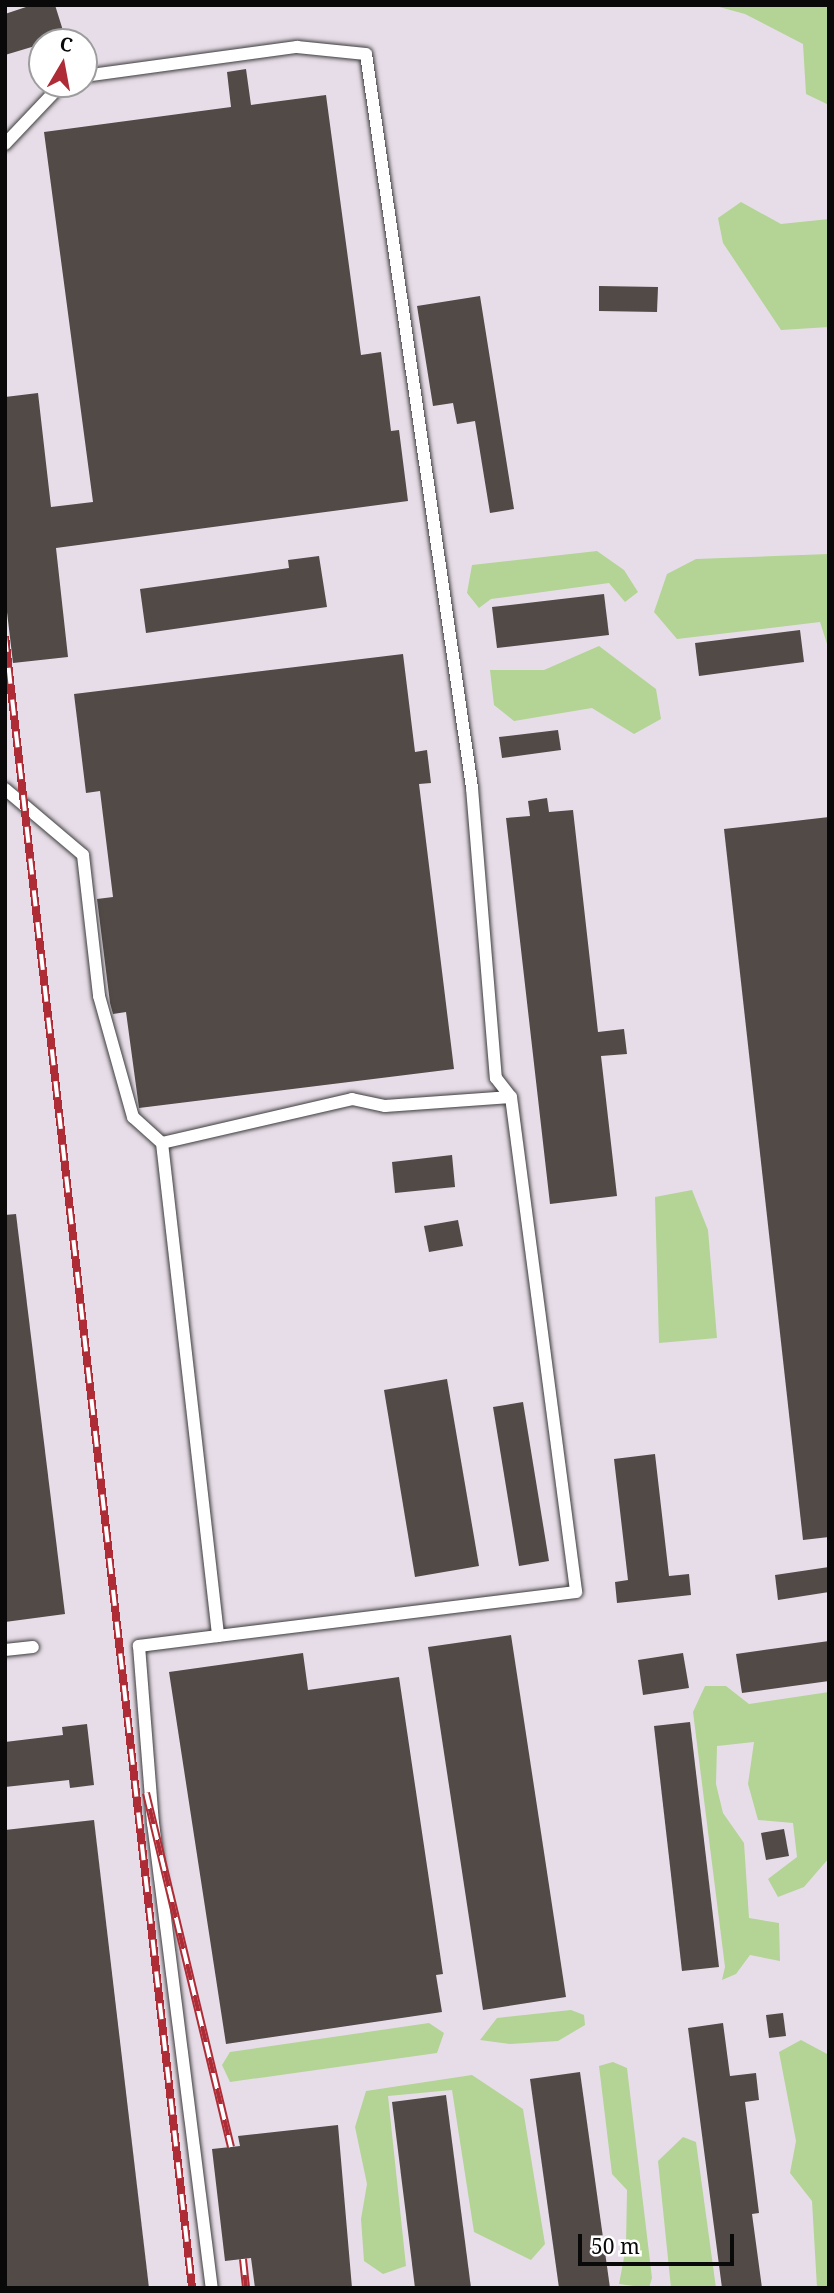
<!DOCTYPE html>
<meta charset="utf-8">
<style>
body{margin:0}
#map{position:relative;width:834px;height:2293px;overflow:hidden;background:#fdf9e7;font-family:"Noto Serif",serif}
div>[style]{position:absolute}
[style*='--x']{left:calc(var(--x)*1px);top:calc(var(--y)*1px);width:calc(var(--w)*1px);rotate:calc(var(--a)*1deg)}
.industrial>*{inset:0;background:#e7dde8}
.forest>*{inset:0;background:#b3d495}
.building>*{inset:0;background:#514a47}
.roads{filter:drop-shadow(0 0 2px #3c3c3c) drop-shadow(0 0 2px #3c3c3c)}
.lane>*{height:12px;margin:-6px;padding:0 6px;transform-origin:6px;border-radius:6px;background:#fff}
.rail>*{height:8px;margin-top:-4px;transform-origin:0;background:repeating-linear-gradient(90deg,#fff 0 16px,#ae2c36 0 32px);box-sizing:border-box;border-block:2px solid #ae2c36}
span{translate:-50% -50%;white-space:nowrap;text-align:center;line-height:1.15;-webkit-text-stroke:7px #fff;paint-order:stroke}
.frame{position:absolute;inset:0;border:7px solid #090909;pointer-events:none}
.north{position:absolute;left:28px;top:28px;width:70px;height:70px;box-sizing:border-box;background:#fff;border:2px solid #9d9d9d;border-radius:50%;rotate:10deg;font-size:19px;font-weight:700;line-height:28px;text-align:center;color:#090909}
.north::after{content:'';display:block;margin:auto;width:24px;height:32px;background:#ae2c36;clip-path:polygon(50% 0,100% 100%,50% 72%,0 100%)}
.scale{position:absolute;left:578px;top:2234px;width:156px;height:32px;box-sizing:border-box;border:4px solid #090909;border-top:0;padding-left:9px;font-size:21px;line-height:24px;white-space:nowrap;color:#090909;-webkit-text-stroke:5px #fff;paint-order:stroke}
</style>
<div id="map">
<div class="industrial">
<div style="clip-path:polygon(evenodd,5px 5px,829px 5px,829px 2288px,5px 2288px,5px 5px,42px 42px,84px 42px,84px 84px,42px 84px,42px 42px)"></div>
</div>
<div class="forest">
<div style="clip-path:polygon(712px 5px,829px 5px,829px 105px,806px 94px,803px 44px,745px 14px)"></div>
<div style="clip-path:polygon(741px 202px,781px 224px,829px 219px,829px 327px,781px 330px,723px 243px,718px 218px)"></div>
<div style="clip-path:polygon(597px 551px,624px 570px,638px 592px,625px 602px,609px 583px,491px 599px,479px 608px,467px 593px,472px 565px)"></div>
<div style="clip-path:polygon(829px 554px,829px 650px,820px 622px,677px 639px,654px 612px,667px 574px,696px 559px)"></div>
<div style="clip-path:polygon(599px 646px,656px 689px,661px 719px,634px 734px,592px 708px,514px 721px,494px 705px,490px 670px,544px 670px)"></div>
<div style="clip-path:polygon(692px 1190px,708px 1230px,717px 1338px,659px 1343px,655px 1197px)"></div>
<div style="clip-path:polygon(705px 1686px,726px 1686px,749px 1704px,829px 1692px,829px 1858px,804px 1887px,778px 1897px,768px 1879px,797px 1857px,793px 1823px,758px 1820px,748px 1784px,754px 1742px,717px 1746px,716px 1784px,723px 1813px,744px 1843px,749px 1918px,779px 1923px,780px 1961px,750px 1955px,736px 1974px,722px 1980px,725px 1967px,693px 1712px)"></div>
<div style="clip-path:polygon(571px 2010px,584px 2015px,585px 2025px,558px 2041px,510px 2044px,480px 2040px,497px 2018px)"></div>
<div style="clip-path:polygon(429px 2023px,444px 2033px,437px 2053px,230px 2082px,222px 2065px,230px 2052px)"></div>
<div style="clip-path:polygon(801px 2040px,829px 2055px,829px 2288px,817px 2288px,812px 2201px,790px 2173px,796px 2141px,779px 2052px)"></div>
<div style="clip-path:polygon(613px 2062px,627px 2068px,652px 2278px,649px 2288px,619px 2284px,626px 2247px,627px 2190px,612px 2174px,599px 2066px)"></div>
<div style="clip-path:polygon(472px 2075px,523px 2109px,545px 2244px,531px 2260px,474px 2232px,452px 2090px,388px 2096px,406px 2266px,383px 2274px,364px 2261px,361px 2219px,367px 2184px,355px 2127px,366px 2091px)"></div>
<div style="clip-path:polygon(683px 2137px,696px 2142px,716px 2288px,671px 2288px,658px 2161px)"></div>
</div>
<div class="building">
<div style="clip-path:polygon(32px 5px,55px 5px,65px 37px,5px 55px,5px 14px)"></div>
<div style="clip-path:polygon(246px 69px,251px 105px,326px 95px,361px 355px,381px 352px,391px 431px,399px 430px,408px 501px,56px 548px,68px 657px,13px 663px,5px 595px,5px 397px,38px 393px,51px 507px,93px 502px,44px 132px,231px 107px,227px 72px)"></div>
<div style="clip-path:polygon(599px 286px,658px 287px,657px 312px,599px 311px)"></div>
<div style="clip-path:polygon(480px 296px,514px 509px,490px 513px,475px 421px,457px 424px,453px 403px,433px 406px,417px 306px)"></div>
<div style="clip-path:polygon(319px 556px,327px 607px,146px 633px,140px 589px,289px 568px,288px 560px)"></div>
<div style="clip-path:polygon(604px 594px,609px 635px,497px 648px,492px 607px)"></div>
<div style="clip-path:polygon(800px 630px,804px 662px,699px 676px,695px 643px)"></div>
<div style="clip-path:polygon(403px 654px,415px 752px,427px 750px,431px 783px,419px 784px,454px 1069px,139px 1108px,126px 1012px,113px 1014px,110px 1003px,97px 899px,113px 897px,100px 791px,86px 793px,74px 694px)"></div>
<div style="clip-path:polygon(558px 730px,561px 750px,502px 758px,499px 737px)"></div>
<div style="clip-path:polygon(547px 798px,549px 812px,573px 810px,598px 1032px,624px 1029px,627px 1054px,601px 1056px,617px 1196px,550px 1204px,506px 818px,530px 816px,528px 801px)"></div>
<div style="clip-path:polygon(829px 817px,829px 1537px,803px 1540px,724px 829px)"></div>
<div style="clip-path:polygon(452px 1155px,455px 1187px,395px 1193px,392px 1162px)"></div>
<div style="clip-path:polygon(16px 1214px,65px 1614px,5px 1622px,5px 1215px)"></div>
<div style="clip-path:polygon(458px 1220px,463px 1246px,429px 1252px,424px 1226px)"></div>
<div style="clip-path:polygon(447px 1379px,479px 1566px,415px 1577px,384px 1390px)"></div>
<div style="clip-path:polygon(523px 1402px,549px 1561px,519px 1566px,493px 1407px)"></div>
<div style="clip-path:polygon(655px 1454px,669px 1576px,689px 1574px,691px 1595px,617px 1603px,615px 1582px,628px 1580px,614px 1459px)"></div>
<div style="clip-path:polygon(829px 1567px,829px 1592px,778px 1600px,775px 1575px)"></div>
<div style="clip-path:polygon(511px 1635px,566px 1997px,483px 2010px,428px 1647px)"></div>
<div style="clip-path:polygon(829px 1641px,829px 1681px,742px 1693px,736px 1654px)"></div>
<div style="clip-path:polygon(303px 1653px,308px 1690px,399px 1677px,443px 1974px,436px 1975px,442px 2012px,226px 2044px,169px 1672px)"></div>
<div style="clip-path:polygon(683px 1653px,689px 1688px,643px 1695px,638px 1660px)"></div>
<div style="clip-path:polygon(690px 1722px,719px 1967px,682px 1971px,654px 1726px)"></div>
<div style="clip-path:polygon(87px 1724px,94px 1785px,70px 1788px,69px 1780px,5px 1787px,5px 1742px,63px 1735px,62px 1727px)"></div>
<div style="clip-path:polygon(94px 1820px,149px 2288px,5px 2288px,5px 1830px)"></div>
<div style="clip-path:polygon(784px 1829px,789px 1856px,766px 1860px,761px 1833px)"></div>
<div style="clip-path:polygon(783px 2013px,786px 2036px,769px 2038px,766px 2015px)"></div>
<div style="clip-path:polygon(723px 2023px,730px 2076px,756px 2073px,759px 2100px,745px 2102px,759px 2213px,752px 2214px,762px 2288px,722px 2288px,688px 2028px)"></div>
<div style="clip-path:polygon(580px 2072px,610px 2288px,559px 2288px,530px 2079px)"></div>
<div style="clip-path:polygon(446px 2095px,471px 2288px,415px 2288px,392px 2102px)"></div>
<div style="clip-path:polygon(338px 2125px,352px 2288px,255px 2288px,251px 2258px,225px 2261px,212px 2149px,240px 2146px,238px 2136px)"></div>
</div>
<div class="roads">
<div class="lane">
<div style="--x:84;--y:76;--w:215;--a:-7.8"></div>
<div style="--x:297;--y:47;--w:69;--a:5.8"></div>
<div style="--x:366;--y:54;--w:742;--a:81.78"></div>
<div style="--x:472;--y:788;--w:291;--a:85.3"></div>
<div style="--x:496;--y:1078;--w:24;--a:52"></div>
<div style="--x:5;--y:144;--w:83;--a:-46.5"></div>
<div style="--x:5;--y:789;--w:102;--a:40.2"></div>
<div style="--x:83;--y:855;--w:142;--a:83.5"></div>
<div style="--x:99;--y:996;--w:126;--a:74.3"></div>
<div style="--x:133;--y:1117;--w:39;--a:42"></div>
<div style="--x:162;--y:1143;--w:496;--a:83.5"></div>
<div style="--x:218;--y:1636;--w:80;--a:172.8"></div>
<div style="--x:139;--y:1646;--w:178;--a:85.5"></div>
<div style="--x:153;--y:1823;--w:469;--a:82.8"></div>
<div style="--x:162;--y:1143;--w:195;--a:-13"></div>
<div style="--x:352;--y:1099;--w:34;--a:12"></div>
<div style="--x:385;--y:1106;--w:126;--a:-4.1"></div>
<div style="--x:511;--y:1097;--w:499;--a:82.5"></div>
<div style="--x:576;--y:1592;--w:361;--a:173"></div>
<div style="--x:5;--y:1650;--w:28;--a:-6"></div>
</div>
</div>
<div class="rail">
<div style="--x:5;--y:636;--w:1663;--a:83.54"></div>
<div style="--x:146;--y:1793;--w:364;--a:76.5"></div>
<div style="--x:243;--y:2259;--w:29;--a:84"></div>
</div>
<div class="frame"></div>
<div class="north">С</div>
<div class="scale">50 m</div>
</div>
